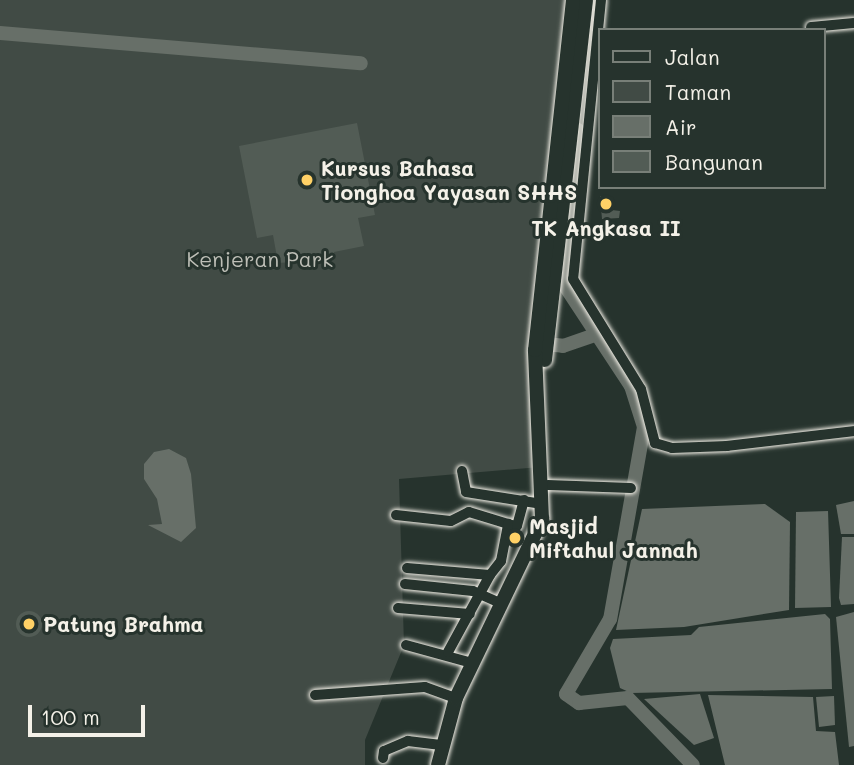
<!DOCTYPE html>
<style>
body{margin:0}
#map{position:relative;width:854px;height:765px;overflow:hidden;background:#26332d;font-family:Mali,sans-serif}
div>[style]{position:absolute}
[style*='--x']{left:calc(var(--x)*1px);top:calc(var(--y)*1px);width:calc(var(--w)*1px);rotate:calc(var(--a)*1deg)}
.green>*{inset:0;background:#414b45}
.water>*{inset:0;background:#676f68}
.river>*{height:14px;margin:-7px;padding:0 7px;transform-origin:7px;border-radius:7px;background:#676f68}
.building>*{inset:0;background:#525c55}
.round{border-radius:50%}
.roads{filter:drop-shadow(0 0 2px #f4f1e8) drop-shadow(0 0 2px #f4f1e8)}
.minor>*{height:10px;margin:-5px;padding:0 5px;transform-origin:5px;border-radius:5px;background:#26332d}
.major>*{height:14px;margin:-7px;padding:0 7px;transform-origin:7px;border-radius:7px;background:#26332d}
.dots>*{width:19px;height:19px;translate:-50% -50%;box-sizing:border-box;border:4px solid #26332d;border-radius:50%}
span{translate:-50% -50%;white-space:nowrap;text-align:center;line-height:1.15;-webkit-text-stroke:6px #26332d;paint-order:stroke}
.poi-label{font-size:21px;color:#f4f1e8;font-weight:700}
.left{translate:0 -50%;text-align:left}
.park-label{font-size:21px;color:#bebfb7}
.legend{position:absolute;left:598px;top:28px;width:228px;height:161px;box-sizing:border-box;background:#26332d;border:2px solid #787f78;margin:0;padding:9px 12px;list-style:none;font-size:21px;color:#f4f1e8}
.legend li{display:flex;align-items:center;gap:14px;height:35px}
.legend b{width:35px;border:2px solid #787f78}
.scale{position:absolute;left:28px;top:705px;width:117px;height:32px;box-sizing:border-box;border:4px solid #f4f1e8;border-top:0;padding-left:9px;font-size:21px;line-height:24px;white-space:nowrap;color:#f4f1e8;-webkit-text-stroke:5px #26332d;paint-order:stroke}
</style>
<div id="map">
<div class="green">
<div style="clip-path:polygon(0 0,579px 0,535px 395px,540px 467px,399px 479px,404px 645px,365px 740px,365px 765px,0 765px)"></div>
</div>
<div class="water">
<div style="clip-path:polygon(169px 449px,186px 458px,191px 474px,196px 528px,181px 542px,148px 525px,162px 524px,157px 499px,144px 479px,144px 464px,154px 452px)"></div>
<div style="clip-path:polygon(854px 501px,854px 534px,841px 534px,836px 505px)"></div>
<div style="clip-path:polygon(765px 504px,790px 522px,789px 610px,684px 627px,616px 630px,642px 509px)"></div>
<div style="clip-path:polygon(828px 511px,831px 607px,795px 608px,796px 512px)"></div>
<div style="clip-path:polygon(842px 537px,854px 537px,854px 604px,841px 605px,839px 598px)"></div>
<div style="clip-path:polygon(854px 612px,854px 746px,849px 747px,836px 617px)"></div>
<div style="clip-path:polygon(825px 614px,830px 619px,832px 689px,631px 693px,620px 688px,610px 648px,613px 639px,691px 635px,699px 627px)"></div>
<div style="clip-path:polygon(700px 694px,714px 738px,694px 745px,644px 699px)"></div>
<div style="clip-path:polygon(708px 695px,813px 697px,816px 731px,835px 732px,839px 765px,725px 765px)"></div>
<div style="clip-path:polygon(834px 696px,835px 725px,819px 727px,816px 697px)"></div>
</div>
<div class="river">
<div style="--x:0;--y:33;--w:362;--a:4.8"></div>
<div style="--x:578;--y:130;--w:154;--a:95.6"></div>
<div style="--x:563;--y:283;--w:123;--a:56.6"></div>
<div style="--x:631;--y:386;--w:43;--a:72.4"></div>
<div style="--x:644;--y:427;--w:195;--a:100"></div>
<div style="--x:610;--y:619;--w:87;--a:120.4"></div>
<div style="--x:566;--y:694;--w:16;--a:35"></div>
<div style="--x:579;--y:703;--w:49;--a:-5.8"></div>
<div style="--x:628;--y:698;--w:93;--a:45.9"></div>
<div style="--x:536;--y:343;--w:27;--a:6"></div>
<div style="--x:563;--y:346;--w:34;--a:-19"></div>
</div>
<div class="building">
<div style="clip-path:polygon(357px 123px,375px 215px,358px 218px,364px 246px,334px 252px,335px 259px,278px 263px,273px 235px,257px 238px,239px 146px)"></div>
<div style="clip-path:polygon(600px 196px,613px 198px,612px 210px,620px 211px,619px 218px,602px 219px)"></div>
<div class="round" style="left:16px;top:611px;width:26px;height:26px"></div>
</div>
<div class="roads">
<div class="minor">
<div style="--x:601;--y:0;--w:280;--a:95.7"></div>
<div style="--x:573;--y:279;--w:129;--a:58.3"></div>
<div style="--x:641;--y:389;--w:56;--a:75.5"></div>
<div style="--x:655;--y:443;--w:18;--a:16"></div>
<div style="--x:672;--y:448;--w:55;--a:-2.1"></div>
<div style="--x:727;--y:446;--w:128;--a:-6.7"></div>
<div style="--x:811;--y:27;--w:43;--a:-5.3"></div>
<div style="--x:462;--y:471;--w:21;--a:79"></div>
<div style="--x:466;--y:492;--w:77;--a:9"></div>
<div style="--x:548;--y:485;--w:83;--a:2.1"></div>
<div style="--x:396;--y:515;--w:55;--a:6.2"></div>
<div style="--x:451;--y:521;--w:20;--a:-27"></div>
<div style="--x:469;--y:512;--w:41;--a:17.1"></div>
<div style="--x:407;--y:568;--w:83;--a:4.8"></div>
<div style="--x:490;--y:575;--w:18;--a:-52"></div>
<div style="--x:501;--y:561;--w:38;--a:-79"></div>
<div style="--x:508;--y:524;--w:9;--a:13"></div>
<div style="--x:517;--y:526;--w:27;--a:-75"></div>
<div style="--x:405;--y:584;--w:68;--a:5.9"></div>
<div style="--x:473;--y:591;--w:32;--a:24"></div>
<div style="--x:398;--y:608;--w:72;--a:4.8"></div>
<div style="--x:406;--y:645;--w:68;--a:15.3"></div>
<div style="--x:448;--y:652;--w:88;--a:-61.4"></div>
<div style="--x:315;--y:695;--w:110;--a:-4.2"></div>
<div style="--x:425;--y:687;--w:33;--a:20"></div>
<div style="--x:383;--y:758;--w:7;--a:-82"></div>
<div style="--x:384;--y:751;--w:26;--a:-23"></div>
<div style="--x:408;--y:741;--w:33;--a:7"></div>
</div>
<div class="major">
<div style="--x:545;--y:360;--w:362;--a:-83.5"></div>
<div style="--x:438;--y:765;--w:69;--a:-75"></div>
<div style="--x:456;--y:698;--w:199;--a:-64.3"></div>
<div style="--x:542;--y:519;--w:169;--a:-92.4"></div>
<div style="--x:535;--y:350;--w:352;--a:-83.8"></div>
</div>
</div>
<div class="dots">
<div style="left:307px;top:180px;background:#ffd166"></div>
<div style="left:606px;top:204px;background:#ffd166"></div>
<div style="left:515px;top:538px;background:#ffd166"></div>
<div style="left:29px;top:624px;background:#ffd166"></div>
</div>
<div class="poi-label">
<span class="left" style="left:321px;top:180px">Kursus Bahasa<br>Tionghoa Yayasan SHHS</span>
<span style="left:606px;top:228px">TK Angkasa II</span>
<span class="left" style="left:529px;top:538px">Masjid<br>Miftahul Jannah</span>
<span class="left" style="left:43px;top:624px">Patung Brahma</span>
</div>
<div class="park-label">
<span style="left:260px;top:259px">Kenjeran Park</span>
</div>
<ul class="legend">
<li><b style="height:9px;background:#26332d"></b>Jalan</li>
<li><b style="height:19px;background:#414b45"></b>Taman</li>
<li><b style="height:19px;background:#676f68"></b>Air</li>
<li><b style="height:19px;background:#525c55"></b>Bangunan</li>
</ul>
<div class="scale">100 m</div>
</div>
